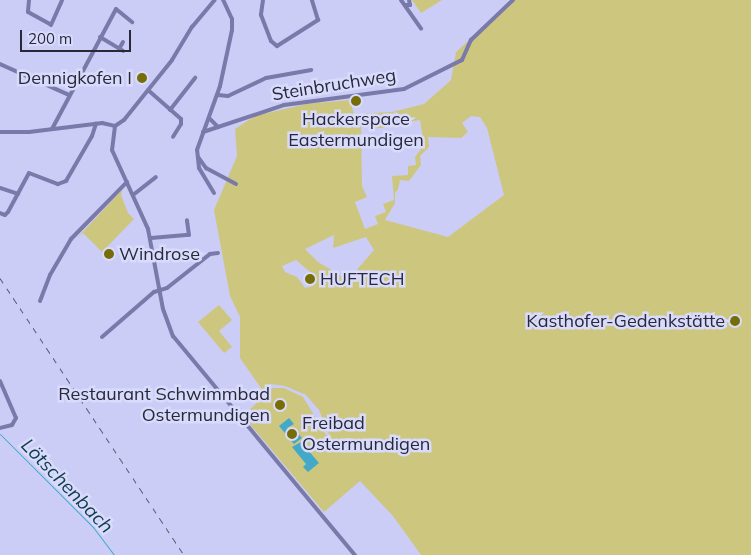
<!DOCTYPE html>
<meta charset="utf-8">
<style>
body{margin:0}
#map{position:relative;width:751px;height:555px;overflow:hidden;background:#cbcdf6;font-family:Mulish,sans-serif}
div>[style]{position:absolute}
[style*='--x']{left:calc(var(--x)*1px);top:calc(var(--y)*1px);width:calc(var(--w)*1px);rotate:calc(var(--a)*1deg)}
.green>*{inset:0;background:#cdc67f}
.water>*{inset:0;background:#42a9cb}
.stream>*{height:1px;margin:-0.5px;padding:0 0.5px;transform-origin:0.5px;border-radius:0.5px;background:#42a9cb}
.minor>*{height:4px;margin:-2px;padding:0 2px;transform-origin:2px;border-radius:2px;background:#7979aa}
.rail>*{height:1px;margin-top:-0.5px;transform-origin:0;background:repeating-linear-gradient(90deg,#5b5c74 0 6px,transparent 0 12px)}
.dots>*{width:14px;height:14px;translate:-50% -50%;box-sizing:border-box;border:2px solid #d9dbfc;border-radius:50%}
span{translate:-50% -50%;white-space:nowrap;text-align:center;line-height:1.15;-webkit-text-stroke:5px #d9dbfc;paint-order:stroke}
.poi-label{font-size:18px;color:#282838}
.right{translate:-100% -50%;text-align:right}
.left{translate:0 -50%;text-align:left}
.street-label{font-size:18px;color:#282838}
.water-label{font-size:19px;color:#0e3c4b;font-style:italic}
.scale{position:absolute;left:20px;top:30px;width:111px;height:22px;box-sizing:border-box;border:2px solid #282838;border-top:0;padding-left:6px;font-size:15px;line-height:18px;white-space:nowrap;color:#282838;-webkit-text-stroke:4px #d9dbfc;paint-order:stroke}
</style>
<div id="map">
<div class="green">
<div style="clip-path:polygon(412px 0,442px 0,421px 13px)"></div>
<div style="clip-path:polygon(evenodd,513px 0,751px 0,751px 555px,421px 555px,393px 516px,360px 481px,324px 512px,243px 416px,272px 388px,284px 388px,303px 397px,336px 451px,319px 410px,306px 395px,285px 386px,270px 384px,263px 391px,240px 358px,240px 317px,230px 296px,214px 210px,237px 156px,235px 129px,255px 116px,306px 104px,350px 100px,354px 114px,392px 112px,424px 104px,451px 80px,456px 52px,513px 0,397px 112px,400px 123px,420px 120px,424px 145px,415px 157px,416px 165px,408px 166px,408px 175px,392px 176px,394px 200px,383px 204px,386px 212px,375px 216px,378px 224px,365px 229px,355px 202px,367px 197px,362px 186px,361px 114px,366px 114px,369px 129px,392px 127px,393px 113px,397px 112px,513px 0,471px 116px,480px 117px,487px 128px,504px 195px,448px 237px,385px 220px,395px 203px,395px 192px,398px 190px,400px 180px,409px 181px,421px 165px,420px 156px,429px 147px,428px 137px,461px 138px,468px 132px,462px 123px,471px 116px,513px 0,334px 235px,333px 248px,366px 237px,374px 250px,348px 280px,318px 262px,305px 249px,334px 235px,513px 0,296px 260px,315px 276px,313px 286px,305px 288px,297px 277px,285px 272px,282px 266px,296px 260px)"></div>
<div style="clip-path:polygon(123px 189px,121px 195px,128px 213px,134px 219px,102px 252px,83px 233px,77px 238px)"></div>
<div style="clip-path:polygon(219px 305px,232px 320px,219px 331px,232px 347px,224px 353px,198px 322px)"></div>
</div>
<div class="water">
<div style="clip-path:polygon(289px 418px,294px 424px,287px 428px,289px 431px,293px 428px,302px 438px,294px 444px,279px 426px)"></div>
<div style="clip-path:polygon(301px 442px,319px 463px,308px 472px,303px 467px,306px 464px,292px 447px)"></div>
</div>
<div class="stream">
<div style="--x:0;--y:434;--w:132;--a:45"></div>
<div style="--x:93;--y:527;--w:35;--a:53"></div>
</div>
<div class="minor">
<div style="--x:29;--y:0;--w:12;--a:95"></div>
<div style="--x:28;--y:12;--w:26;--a:29"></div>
<div style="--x:51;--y:25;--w:27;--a:-66"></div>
<div style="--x:263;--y:0;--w:15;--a:98"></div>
<div style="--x:261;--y:15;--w:28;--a:69"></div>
<div style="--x:271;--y:41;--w:8;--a:40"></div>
<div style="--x:277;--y:46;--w:49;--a:-32.4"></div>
<div style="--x:318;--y:20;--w:21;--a:-107"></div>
<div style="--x:401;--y:0;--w:35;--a:55"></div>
<div style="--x:405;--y:5;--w:5;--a:0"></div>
<div style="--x:410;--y:5;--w:5;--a:-101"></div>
<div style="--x:100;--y:37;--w:27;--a:31"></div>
<div style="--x:119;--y:49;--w:8;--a:-60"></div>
<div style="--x:0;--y:64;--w:76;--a:24.2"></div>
<div style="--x:148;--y:90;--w:44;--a:41.3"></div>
<div style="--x:181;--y:119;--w:5;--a:90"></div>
<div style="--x:181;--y:124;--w:15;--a:122"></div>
<div style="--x:218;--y:95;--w:10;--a:6"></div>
<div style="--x:228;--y:96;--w:42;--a:-25.3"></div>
<div style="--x:266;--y:78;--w:46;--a:-10.1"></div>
<div style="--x:170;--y:110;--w:41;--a:-52"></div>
<div style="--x:209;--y:118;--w:13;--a:45"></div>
<div style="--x:115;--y:126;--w:24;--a:97"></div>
<div style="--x:112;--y:150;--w:87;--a:65.5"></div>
<div style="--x:148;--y:229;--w:81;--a:79.4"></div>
<div style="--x:163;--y:309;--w:29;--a:70"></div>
<div style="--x:173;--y:336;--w:285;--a:50.3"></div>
<div style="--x:115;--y:126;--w:11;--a:-34"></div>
<div style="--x:124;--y:120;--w:77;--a:-51.3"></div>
<div style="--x:172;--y:60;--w:39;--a:-59"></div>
<div style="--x:192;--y:27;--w:35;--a:-50"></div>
<div style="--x:52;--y:129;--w:136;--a:-61.9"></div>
<div style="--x:116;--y:9;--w:21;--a:39"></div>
<div style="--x:0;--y:132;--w:29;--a:0"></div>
<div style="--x:29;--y:132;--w:74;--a:-7"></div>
<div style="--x:102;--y:123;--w:13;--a:13"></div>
<div style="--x:203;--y:132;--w:85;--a:-18.4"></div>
<div style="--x:284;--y:105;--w:121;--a:-7.6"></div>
<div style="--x:404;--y:89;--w:65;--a:-26.6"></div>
<div style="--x:462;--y:60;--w:22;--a:-66"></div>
<div style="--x:471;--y:40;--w:58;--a:-43.6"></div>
<div style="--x:198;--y:157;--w:14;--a:54"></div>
<div style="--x:206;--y:168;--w:34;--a:28"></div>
<div style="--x:0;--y:188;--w:19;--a:18"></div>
<div style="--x:214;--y:193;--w:29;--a:-121"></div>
<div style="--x:199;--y:168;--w:18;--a:-96"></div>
<div style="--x:197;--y:150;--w:68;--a:-70.2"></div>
<div style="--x:220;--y:86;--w:57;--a:-77.9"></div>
<div style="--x:232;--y:30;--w:11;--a:-90"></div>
<div style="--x:232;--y:19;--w:21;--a:-115"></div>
<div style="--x:133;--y:195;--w:29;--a:-38"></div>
<div style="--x:0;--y:213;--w:5;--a:22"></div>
<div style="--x:5;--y:215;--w:4;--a:-45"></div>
<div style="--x:8;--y:212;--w:44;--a:-61.7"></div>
<div style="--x:29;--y:173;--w:31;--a:21"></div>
<div style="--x:58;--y:184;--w:9;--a:-21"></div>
<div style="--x:66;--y:181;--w:52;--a:-60"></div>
<div style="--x:92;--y:136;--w:13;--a:-72"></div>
<div style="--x:151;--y:238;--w:38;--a:-5"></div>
<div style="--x:189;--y:235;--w:15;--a:-98"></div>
<div style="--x:40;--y:301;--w:28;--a:-69"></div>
<div style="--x:50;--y:275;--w:42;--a:-59.7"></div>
<div style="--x:71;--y:239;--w:80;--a:-45.5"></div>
<div style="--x:102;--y:337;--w:69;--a:-40.9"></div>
<div style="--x:154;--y:292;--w:14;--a:-17"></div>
<div style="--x:167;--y:288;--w:55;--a:-38.3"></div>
<div style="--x:210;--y:254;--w:8;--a:-7"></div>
<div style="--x:0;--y:381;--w:40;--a:66.6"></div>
<div style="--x:16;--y:418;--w:8;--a:120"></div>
<div style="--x:12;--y:425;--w:12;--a:166"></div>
</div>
<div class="rail">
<div style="--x:0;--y:278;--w:333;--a:56.4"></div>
</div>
<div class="dots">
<div style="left:142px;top:78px;background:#766c08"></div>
<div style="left:356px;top:101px;background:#766c08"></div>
<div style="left:109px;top:254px;background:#766c08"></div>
<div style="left:310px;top:279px;background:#766c08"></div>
<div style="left:735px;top:321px;background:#766c08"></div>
<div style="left:280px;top:405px;background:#766c08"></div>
<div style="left:292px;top:434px;background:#766c08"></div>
</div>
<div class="poi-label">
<span class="right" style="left:132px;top:78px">Dennigkofen I</span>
<span style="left:356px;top:130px">Hackerspace<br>Eastermundigen</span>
<span class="left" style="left:119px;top:254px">Windrose</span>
<span class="left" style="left:320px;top:279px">HUFTECH</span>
<span class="right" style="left:725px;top:321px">Kasthofer-Gedenkstätte</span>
<span class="right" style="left:270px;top:405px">Restaurant Schwimmbad<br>Ostermundigen</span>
<span class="left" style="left:302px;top:434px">Freibad<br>Ostermundigen</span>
</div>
<div class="street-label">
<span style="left:334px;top:85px;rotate:-9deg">Steinbruchweg</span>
</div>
<div class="water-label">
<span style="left:67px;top:486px;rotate:46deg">Lötschenbach</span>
</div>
<div class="scale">200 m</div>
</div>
